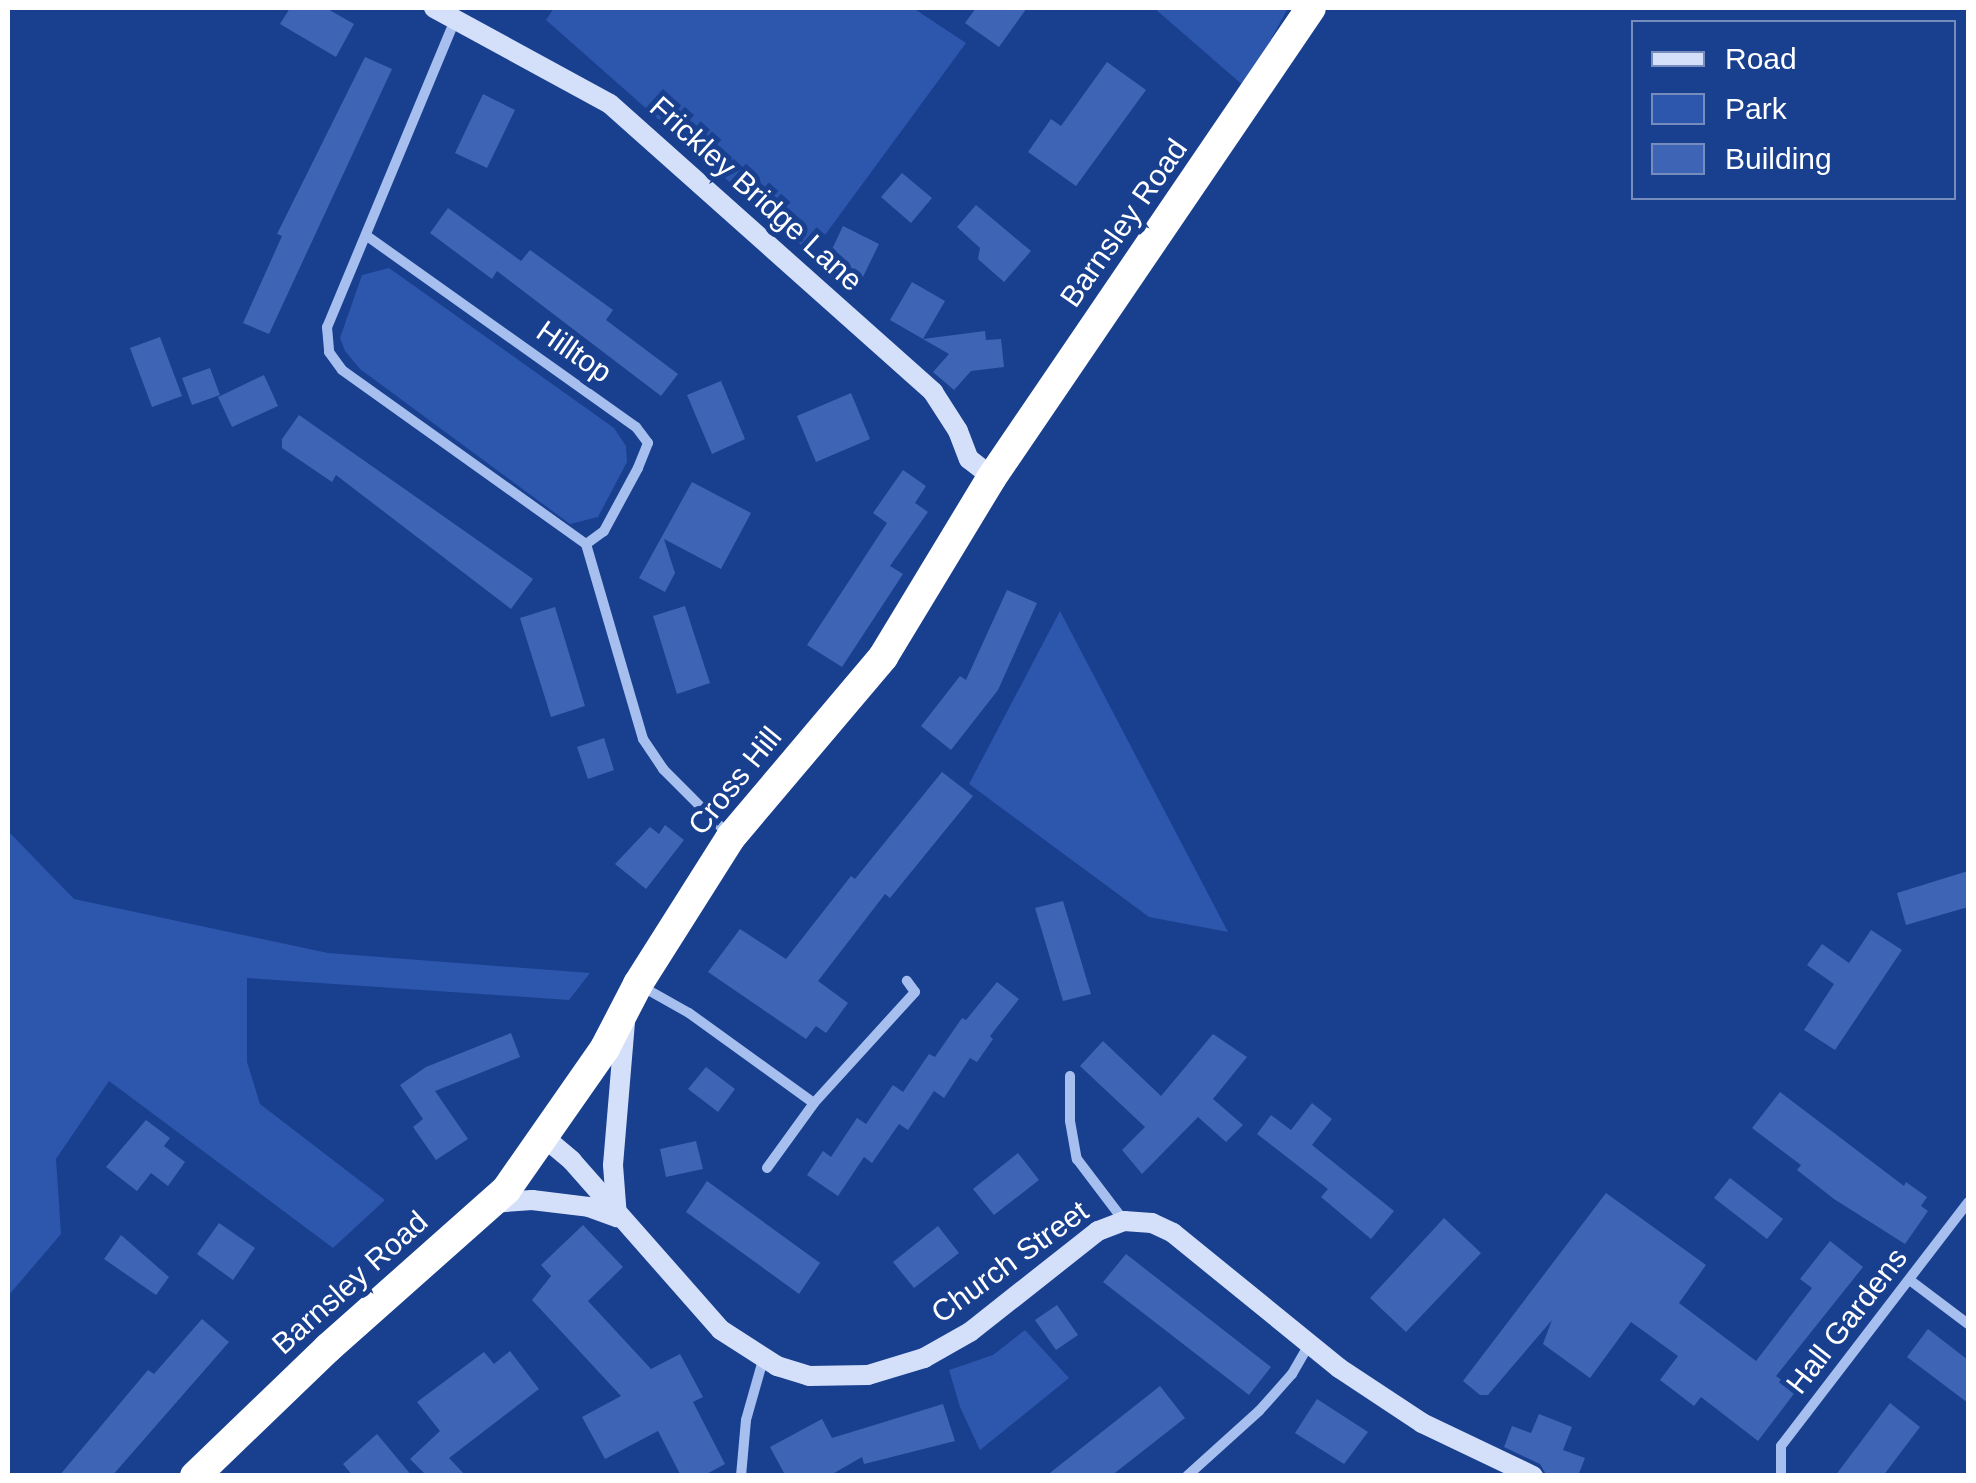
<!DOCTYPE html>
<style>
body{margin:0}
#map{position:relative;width:1976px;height:1483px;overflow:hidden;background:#193f8f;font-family:Helvetica,sans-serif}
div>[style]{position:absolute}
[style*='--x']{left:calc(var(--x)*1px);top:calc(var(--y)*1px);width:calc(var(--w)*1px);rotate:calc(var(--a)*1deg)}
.green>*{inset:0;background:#2c57ad}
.building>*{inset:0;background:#3e65b5}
.street>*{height:10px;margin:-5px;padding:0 5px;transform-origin:5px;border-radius:5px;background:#a6bfef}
.secondary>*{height:20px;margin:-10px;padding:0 10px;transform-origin:10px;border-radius:10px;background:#d4e0fa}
.highway>*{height:30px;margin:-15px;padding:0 15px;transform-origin:15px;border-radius:15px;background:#fff}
span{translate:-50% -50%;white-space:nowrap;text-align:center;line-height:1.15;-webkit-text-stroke:10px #193f8f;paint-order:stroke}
.street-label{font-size:30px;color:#fff}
.frame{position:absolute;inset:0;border:10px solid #fff;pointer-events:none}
.legend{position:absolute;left:1631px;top:20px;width:325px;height:180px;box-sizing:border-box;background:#193f8f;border:2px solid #758cbc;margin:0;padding:12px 18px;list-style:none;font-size:30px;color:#fff}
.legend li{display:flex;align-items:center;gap:20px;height:50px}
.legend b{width:50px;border:2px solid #758cbc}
</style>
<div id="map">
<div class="green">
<div style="clip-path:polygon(554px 8px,913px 8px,966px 43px,811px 254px,546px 20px)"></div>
<div style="clip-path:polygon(1154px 8px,1288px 8px,1245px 87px)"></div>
<div style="clip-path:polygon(389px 268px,614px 428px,626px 446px,627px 462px,598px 517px,570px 524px,360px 369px,345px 351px,340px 338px,362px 275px)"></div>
<div style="clip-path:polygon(1060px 611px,1228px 932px,1149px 917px,969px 784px)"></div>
<div style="clip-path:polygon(8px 831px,74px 899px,328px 953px,590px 973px,569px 1000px,247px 978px,247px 1062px,260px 1104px,385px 1200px,333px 1248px,109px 1081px,56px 1159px,61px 1234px,8px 1296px)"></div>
<div style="clip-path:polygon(1025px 1330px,1069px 1378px,980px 1450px,960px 1407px,949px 1370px,993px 1355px)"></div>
</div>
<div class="building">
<div style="clip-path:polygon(290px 8px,326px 8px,354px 24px,336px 57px,280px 24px)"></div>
<div style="clip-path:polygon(976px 8px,1027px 8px,999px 47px,965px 23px)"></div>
<div style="clip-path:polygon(365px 57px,392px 69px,269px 334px,243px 323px,282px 236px,277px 234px)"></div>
<div style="clip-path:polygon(1107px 62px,1146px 90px,1076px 186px,1028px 152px,1051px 119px,1061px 126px)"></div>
<div style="clip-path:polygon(483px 94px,515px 110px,487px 168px,455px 153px)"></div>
<div style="clip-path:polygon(902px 173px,932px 198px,911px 223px,881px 197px)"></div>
<div style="clip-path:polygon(976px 205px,1031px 251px,1004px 282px,978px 259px,980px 248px,957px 227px)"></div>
<div style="clip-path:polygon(448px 208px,521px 261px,530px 250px,613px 310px,606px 320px,678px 374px,661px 396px,497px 271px,492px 279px,430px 233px)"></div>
<div style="clip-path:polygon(843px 226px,879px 244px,861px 281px,825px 264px)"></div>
<div style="clip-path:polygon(912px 282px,945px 301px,923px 339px,985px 331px,986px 340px,1001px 339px,1004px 367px,971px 371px,954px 390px,933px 372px,949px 354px,890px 320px)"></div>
<div style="clip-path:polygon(160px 337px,182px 396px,152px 407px,130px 348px)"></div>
<div style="clip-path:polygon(210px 368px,220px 395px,192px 405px,182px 378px)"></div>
<div style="clip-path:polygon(264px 375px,278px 406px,232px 427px,218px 397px)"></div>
<div style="clip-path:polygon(721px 381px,745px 439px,712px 454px,687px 395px)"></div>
<div style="clip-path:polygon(851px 393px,870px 439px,816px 462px,797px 416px)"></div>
<div style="clip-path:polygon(299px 415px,533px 579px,511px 609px,336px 475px,332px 482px,282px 448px,282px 439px)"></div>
<div style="clip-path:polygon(903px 470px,926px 486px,915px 503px,928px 512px,890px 566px,903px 574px,842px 667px,807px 645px,887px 523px,873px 513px)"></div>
<div style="clip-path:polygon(692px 482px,751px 513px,721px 569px,664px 539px,675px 573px,665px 592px,639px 578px)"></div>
<div style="clip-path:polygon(1007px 590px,1037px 603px,998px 690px,951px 750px,921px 726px,960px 676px,966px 680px)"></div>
<div style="clip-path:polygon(685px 606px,710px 683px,677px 694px,653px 616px)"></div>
<div style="clip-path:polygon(555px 607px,585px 706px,551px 717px,520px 618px)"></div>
<div style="clip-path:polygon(604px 738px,614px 770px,588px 779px,577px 747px)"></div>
<div style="clip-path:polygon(942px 772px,973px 796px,890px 898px,885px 894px,818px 981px,848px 1003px,826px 1033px,816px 1026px,806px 1039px,708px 972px,740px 929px,786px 959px,851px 876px,855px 879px)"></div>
<div style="clip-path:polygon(665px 825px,684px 840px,646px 889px,615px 864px,650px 827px,659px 834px)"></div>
<div style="clip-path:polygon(1968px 871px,1968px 907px,1906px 925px,1897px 893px)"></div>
<div style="clip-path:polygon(1063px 901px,1091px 994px,1063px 1001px,1035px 908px)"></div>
<div style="clip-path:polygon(1871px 930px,1902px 950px,1835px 1050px,1804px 1030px,1834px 984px,1807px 965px,1822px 944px,1849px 963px)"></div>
<div style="clip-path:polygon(997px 982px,1019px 999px,990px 1036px,993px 1039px,977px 1062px,970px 1058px,944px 1098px,934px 1091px,908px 1130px,899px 1124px,872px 1163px,864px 1157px,838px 1196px,807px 1175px,823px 1151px,831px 1157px,857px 1118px,866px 1124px,893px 1085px,903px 1092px,929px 1054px,935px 1057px,962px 1018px,966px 1020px)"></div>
<div style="clip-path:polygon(511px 1033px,520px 1057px,435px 1091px,468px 1139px,436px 1160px,413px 1127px,423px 1119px,400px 1085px,426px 1067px)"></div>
<div style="clip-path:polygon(1213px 1034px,1247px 1057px,1213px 1099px,1243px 1125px,1226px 1142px,1198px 1117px,1142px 1174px,1122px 1150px,1145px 1127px,1080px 1066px,1103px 1041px,1161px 1096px)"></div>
<div style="clip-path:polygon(706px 1067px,735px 1089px,718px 1112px,688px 1089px)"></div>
<div style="clip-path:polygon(1780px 1092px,1904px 1186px,1906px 1182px,1927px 1197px,1921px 1206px,1928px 1211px,1905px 1244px,1834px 1199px,1797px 1170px,1801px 1165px,1752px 1128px)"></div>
<div style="clip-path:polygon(1312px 1103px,1332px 1119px,1312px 1145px,1394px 1211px,1371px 1239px,1321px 1197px,1328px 1189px,1257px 1134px,1271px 1115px,1291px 1130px)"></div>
<div style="clip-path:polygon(146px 1120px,170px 1138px,164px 1146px,185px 1162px,168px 1186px,151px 1173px,137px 1191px,106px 1167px)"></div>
<div style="clip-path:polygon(696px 1141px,703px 1169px,666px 1177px,660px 1149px)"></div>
<div style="clip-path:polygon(1018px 1153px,1039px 1180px,994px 1215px,973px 1189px)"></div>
<div style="clip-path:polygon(1730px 1178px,1783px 1219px,1767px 1239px,1714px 1198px)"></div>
<div style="clip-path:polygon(707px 1181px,820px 1263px,799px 1294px,686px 1212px)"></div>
<div style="clip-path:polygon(1606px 1193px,1706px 1265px,1679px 1303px,1756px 1361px,1812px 1288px,1800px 1279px,1830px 1241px,1863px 1267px,1776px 1376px,1796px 1391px,1758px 1441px,1701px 1397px,1694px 1406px,1660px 1380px,1678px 1356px,1631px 1322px,1590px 1378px,1543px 1344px,1552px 1320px,1488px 1395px,1480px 1395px,1463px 1381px)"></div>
<div style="clip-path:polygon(1444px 1218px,1481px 1253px,1406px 1332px,1370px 1298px)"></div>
<div style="clip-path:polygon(219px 1223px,255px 1248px,233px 1280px,197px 1254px)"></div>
<div style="clip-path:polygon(583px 1225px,623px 1267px,588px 1301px,651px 1369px,680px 1354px,703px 1397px,693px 1402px,725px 1464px,703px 1476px,681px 1476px,658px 1431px,605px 1459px,582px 1417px,621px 1396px,532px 1300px,551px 1276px,541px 1265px)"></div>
<div style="clip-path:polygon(938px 1226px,959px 1253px,914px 1288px,893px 1262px)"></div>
<div style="clip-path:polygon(121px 1235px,169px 1277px,156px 1295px,104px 1259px)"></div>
<div style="clip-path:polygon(1126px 1254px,1271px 1367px,1249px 1395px,1103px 1282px)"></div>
<div style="clip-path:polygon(1057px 1305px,1078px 1335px,1056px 1350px,1035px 1320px)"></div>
<div style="clip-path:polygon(202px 1319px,229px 1342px,112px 1476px,59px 1476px,148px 1370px,154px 1374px)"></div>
<div style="clip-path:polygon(1928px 1329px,1968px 1360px,1968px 1403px,1907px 1357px)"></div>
<div style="clip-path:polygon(510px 1351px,539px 1389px,449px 1458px,466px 1476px,427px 1476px,410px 1459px,440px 1431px,417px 1402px,484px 1352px,494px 1364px)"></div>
<div style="clip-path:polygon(1160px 1386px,1185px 1418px,1111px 1476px,1046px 1476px)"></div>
<div style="clip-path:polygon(1317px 1399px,1368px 1432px,1344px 1464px,1295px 1433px)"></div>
<div style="clip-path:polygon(1890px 1403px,1920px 1427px,1883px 1476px,1835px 1476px)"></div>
<div style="clip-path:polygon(943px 1404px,955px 1441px,864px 1464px,862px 1457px,829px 1476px,785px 1475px,770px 1447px,822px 1419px,832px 1438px)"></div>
<div style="clip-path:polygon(1539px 1414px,1572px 1427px,1563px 1450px,1585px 1458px,1578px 1476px,1547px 1476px,1540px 1464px,1504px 1447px,1512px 1426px,1531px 1433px)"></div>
<div style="clip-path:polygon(377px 1434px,412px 1476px,353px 1476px,343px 1464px)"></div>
</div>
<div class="street">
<div style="--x:455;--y:20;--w:333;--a:112.6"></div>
<div style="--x:327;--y:327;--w:25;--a:85"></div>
<div style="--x:329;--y:352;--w:22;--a:54"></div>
<div style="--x:342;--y:370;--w:300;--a:35.5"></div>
<div style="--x:586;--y:544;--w:203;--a:73.7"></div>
<div style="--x:643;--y:739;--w:36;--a:56"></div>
<div style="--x:663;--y:769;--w:95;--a:45"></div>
<div style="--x:367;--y:236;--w:330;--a:35.4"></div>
<div style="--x:636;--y:427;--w:20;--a:53"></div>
<div style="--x:648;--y:443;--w:27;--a:112"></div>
<div style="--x:638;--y:468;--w:72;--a:118.4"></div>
<div style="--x:604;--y:531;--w:22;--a:144"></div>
<div style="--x:641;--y:986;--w:55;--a:29.4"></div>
<div style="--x:689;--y:1013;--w:154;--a:35.8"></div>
<div style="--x:1070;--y:1076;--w:45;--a:90"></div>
<div style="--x:1070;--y:1121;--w:39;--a:80"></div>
<div style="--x:1077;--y:1159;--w:78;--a:52.8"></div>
<div style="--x:767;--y:1168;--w:80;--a:-54.1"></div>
<div style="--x:814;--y:1103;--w:150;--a:-47.7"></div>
<div style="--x:915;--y:992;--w:14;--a:-126"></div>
<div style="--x:1911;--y:1281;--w:71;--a:37"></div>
<div style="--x:741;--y:1476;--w:56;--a:-84.9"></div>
<div style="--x:746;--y:1420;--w:62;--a:-74.2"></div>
<div style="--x:1187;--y:1476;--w:97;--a:-42.1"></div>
<div style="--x:1259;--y:1411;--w:50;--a:-48.3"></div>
<div style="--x:1292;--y:1374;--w:34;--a:-60"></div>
<div style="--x:1781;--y:1476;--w:30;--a:-90"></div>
<div style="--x:1781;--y:1446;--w:307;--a:-52.5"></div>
</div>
<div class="secondary">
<div style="--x:434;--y:8;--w:200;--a:28.6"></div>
<div style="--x:610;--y:104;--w:433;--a:41.7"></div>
<div style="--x:933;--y:392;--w:46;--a:57.3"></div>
<div style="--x:958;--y:431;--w:30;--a:69"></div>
<div style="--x:969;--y:459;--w:29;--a:38"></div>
<div style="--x:545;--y:1138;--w:35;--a:40"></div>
<div style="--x:572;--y:1161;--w:225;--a:48.6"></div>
<div style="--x:721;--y:1330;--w:67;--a:32.7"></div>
<div style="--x:777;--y:1366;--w:34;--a:17"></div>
<div style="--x:809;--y:1376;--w:59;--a:-1"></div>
<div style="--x:868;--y:1375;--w:59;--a:-16.9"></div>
<div style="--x:924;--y:1358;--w:53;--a:-29.5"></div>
<div style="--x:970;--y:1332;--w:163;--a:-38.3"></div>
<div style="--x:1098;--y:1231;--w:28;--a:-21"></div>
<div style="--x:1124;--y:1221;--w:28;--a:4"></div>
<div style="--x:1152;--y:1223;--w:23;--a:25"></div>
<div style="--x:1173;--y:1233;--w:214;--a:39.1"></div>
<div style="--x:1339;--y:1368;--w:100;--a:33.5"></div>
<div style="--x:1422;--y:1423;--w:123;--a:25.5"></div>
<div style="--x:492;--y:1203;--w:40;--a:-4.3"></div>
<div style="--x:532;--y:1200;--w:57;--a:7"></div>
<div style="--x:589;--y:1207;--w:30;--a:20"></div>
<div style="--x:617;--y:1217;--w:52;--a:-94.4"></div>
<div style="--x:613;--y:1165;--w:143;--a:-85.2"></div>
</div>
<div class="highway">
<div style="--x:195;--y:1476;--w:185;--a:-43.9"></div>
<div style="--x:328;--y:1348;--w:238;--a:-41.6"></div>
<div style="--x:506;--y:1190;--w:173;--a:-55.1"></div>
<div style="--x:605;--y:1048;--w:72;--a:-62.7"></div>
<div style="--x:638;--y:984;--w:174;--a:-57.7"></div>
<div style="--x:731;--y:837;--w:236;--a:-49.8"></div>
<div style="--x:883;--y:657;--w:210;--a:-58.8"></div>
<div style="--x:992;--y:477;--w:567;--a:-55.78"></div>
</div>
<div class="street-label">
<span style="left:756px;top:194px;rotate:42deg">Frickley Bridge Lane</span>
<span style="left:1124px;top:223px;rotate:-55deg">Barnsley Road</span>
<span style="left:574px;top:352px;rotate:35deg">Hilltop</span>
<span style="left:735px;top:781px;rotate:-51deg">Cross Hill</span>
<span style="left:1010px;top:1262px;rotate:-36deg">Church Street</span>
<span style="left:350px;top:1283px;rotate:-42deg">Barnsley Road</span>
<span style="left:1847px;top:1321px;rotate:-52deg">Hall Gardens</span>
</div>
<div class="frame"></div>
<ul class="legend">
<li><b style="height:12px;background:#d4e0fa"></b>Road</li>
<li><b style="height:28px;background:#2c57ad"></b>Park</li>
<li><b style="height:28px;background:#3e65b5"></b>Building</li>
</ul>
</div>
